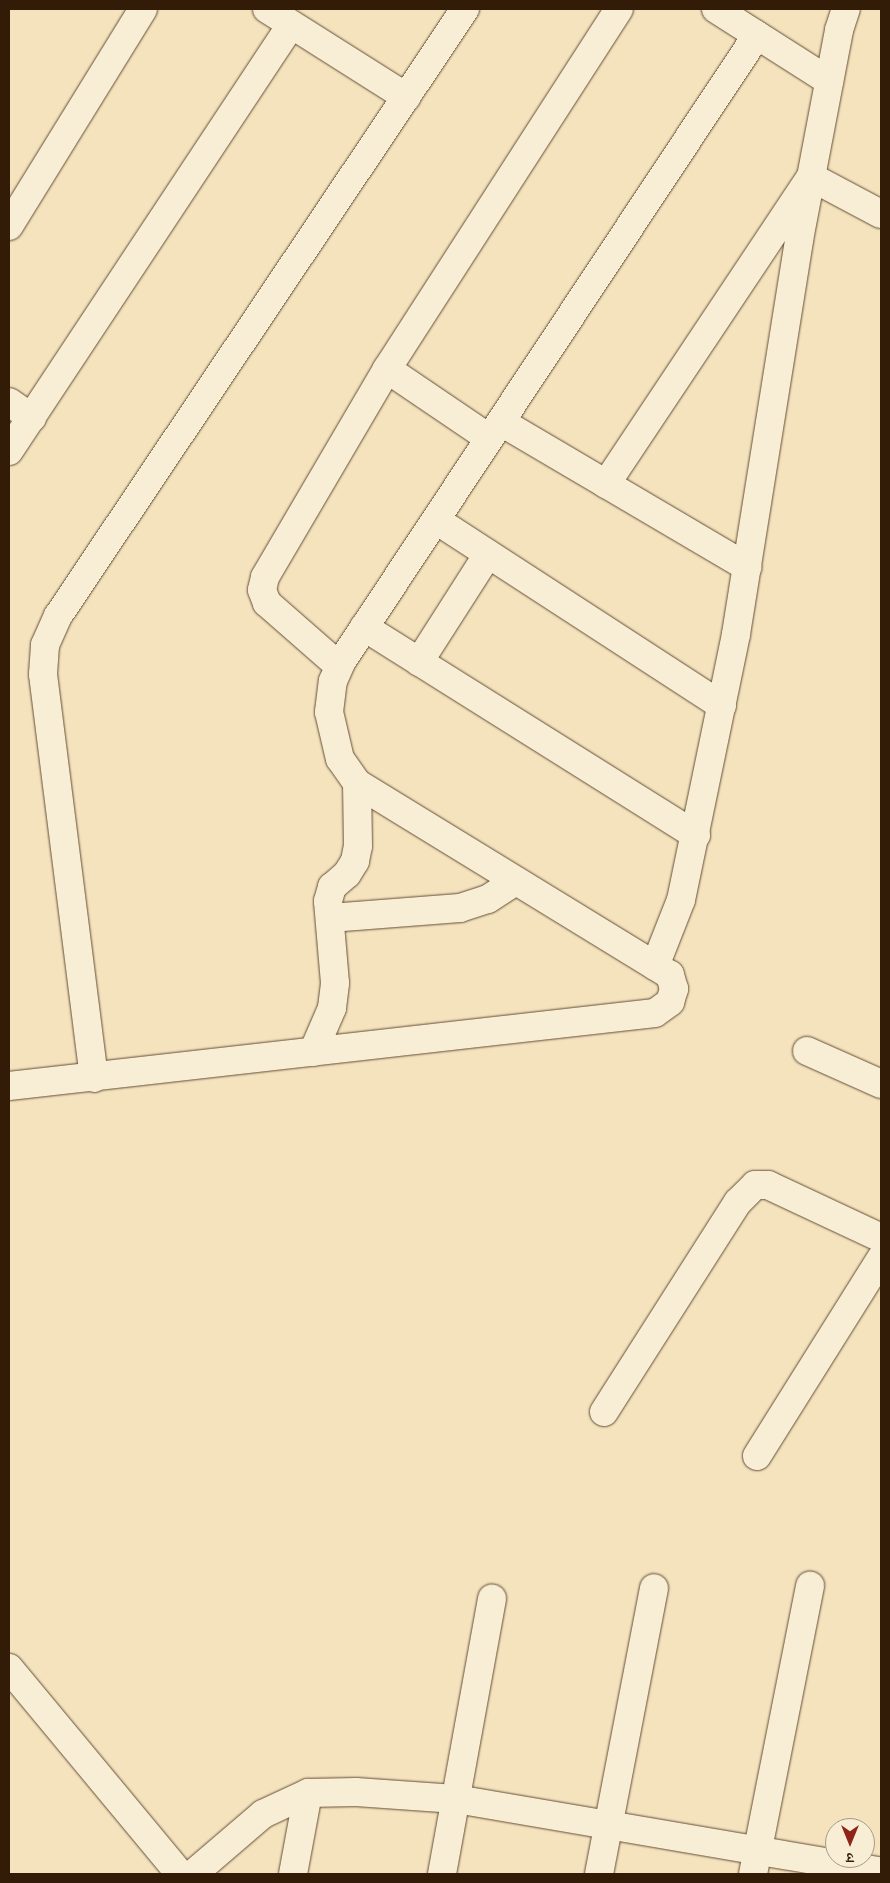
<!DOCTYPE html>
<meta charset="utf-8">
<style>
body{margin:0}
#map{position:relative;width:890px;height:1883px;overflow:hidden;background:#f5e3be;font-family:Alegreya,"Noto Serif Devanagari",serif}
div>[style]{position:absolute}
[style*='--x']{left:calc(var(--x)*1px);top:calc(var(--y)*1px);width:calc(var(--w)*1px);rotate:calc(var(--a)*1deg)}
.roads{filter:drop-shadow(0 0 1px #644e35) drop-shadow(0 0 1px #644e35)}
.minor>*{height:28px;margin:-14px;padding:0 14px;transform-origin:14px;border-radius:14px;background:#f8edd5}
span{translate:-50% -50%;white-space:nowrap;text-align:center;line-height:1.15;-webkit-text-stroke:4px #f8edd5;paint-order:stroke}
.frame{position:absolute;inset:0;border:10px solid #331c07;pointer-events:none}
.north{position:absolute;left:825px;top:1818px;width:50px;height:50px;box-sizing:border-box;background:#f8edd5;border:1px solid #a99983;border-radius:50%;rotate:180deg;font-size:14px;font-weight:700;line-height:20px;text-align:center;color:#331c07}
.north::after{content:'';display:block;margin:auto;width:18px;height:22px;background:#8f2418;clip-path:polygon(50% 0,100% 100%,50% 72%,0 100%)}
</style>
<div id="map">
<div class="roads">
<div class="minor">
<div style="--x:267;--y:9;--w:165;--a:32.3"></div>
<div style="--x:716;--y:9;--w:134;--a:32.5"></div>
<div style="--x:9;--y:226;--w:255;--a:-58.3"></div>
<div style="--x:387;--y:369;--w:123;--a:34.1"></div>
<div style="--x:9;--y:402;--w:28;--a:35"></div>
<div style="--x:501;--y:422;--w:286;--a:30.5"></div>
<div style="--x:9;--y:451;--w:511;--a:-56.5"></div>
<div style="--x:606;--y:484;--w:369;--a:-56.3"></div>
<div style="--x:811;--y:177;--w:79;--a:27.9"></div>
<div style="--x:436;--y:520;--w:341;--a:33"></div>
<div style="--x:364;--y:627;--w:392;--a:32.1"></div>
<div style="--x:419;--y:662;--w:128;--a:-57.4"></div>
<div style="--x:339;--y:666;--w:96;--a:-138.8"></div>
<div style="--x:267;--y:603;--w:14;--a:-111"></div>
<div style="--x:262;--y:590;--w:13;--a:-77"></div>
<div style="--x:265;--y:577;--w:241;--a:-59.6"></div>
<div style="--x:387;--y:369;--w:428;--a:-57.2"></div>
<div style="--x:330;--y:918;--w:130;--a:-4.4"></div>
<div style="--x:460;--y:908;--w:29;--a:-18"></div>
<div style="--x:488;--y:899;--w:33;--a:-33"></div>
<div style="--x:655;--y:966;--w:71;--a:-68.5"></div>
<div style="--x:681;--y:900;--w:272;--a:-78.3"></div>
<div style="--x:736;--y:634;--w:399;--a:-80.9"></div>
<div style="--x:799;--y:240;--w:214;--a:-79.2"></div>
<div style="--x:839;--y:30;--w:22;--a:-72"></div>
<div style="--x:807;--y:1051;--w:81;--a:24"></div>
<div style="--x:313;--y:1052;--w:48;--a:-66.6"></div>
<div style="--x:332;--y:1008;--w:25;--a:-83"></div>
<div style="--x:335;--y:983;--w:82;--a:-94.9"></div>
<div style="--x:328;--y:901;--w:15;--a:-74"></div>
<div style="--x:332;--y:887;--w:20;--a:-41"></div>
<div style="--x:347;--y:874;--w:15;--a:-58"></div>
<div style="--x:355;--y:861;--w:15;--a:-79"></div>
<div style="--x:358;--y:846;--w:63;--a:-90.9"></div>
<div style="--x:94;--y:1078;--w:407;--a:-97.2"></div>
<div style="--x:43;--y:674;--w:29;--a:-86"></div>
<div style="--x:45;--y:645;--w:32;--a:-66"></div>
<div style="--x:58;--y:616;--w:731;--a:-56.16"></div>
<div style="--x:9;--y:1086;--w:650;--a:-6.45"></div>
<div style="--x:655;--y:1013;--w:19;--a:-36"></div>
<div style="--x:670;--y:1002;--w:14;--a:-73"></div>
<div style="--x:674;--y:989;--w:15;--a:-106"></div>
<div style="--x:670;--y:975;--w:367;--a:-148.5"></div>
<div style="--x:357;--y:783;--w:29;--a:-125"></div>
<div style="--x:340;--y:759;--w:48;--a:-103.2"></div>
<div style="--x:329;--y:712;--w:31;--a:-83"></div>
<div style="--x:333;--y:681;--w:22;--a:-66"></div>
<div style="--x:342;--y:661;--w:751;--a:-56.46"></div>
<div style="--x:604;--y:1412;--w:249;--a:-57.5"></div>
<div style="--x:738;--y:1202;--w:24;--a:-45"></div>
<div style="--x:755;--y:1185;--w:13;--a:0"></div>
<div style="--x:768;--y:1185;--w:125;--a:25.1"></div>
<div style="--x:757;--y:1456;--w:234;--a:-57.9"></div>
<div style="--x:9;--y:1668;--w:268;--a:50.3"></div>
<div style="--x:193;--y:1874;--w:92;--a:-40.6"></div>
<div style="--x:263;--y:1814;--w:50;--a:-25"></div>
<div style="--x:308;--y:1793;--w:48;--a:-1.2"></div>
<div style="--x:356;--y:1792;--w:100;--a:4"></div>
<div style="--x:456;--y:1799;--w:431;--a:9.7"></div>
<div style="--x:293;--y:1874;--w:82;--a:-79.5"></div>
<div style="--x:442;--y:1874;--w:280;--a:-79.7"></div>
<div style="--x:599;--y:1874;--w:291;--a:-79.1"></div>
<div style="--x:753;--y:1874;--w:294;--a:-78.8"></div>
</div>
</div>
<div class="frame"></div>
<div class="north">उ</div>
</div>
